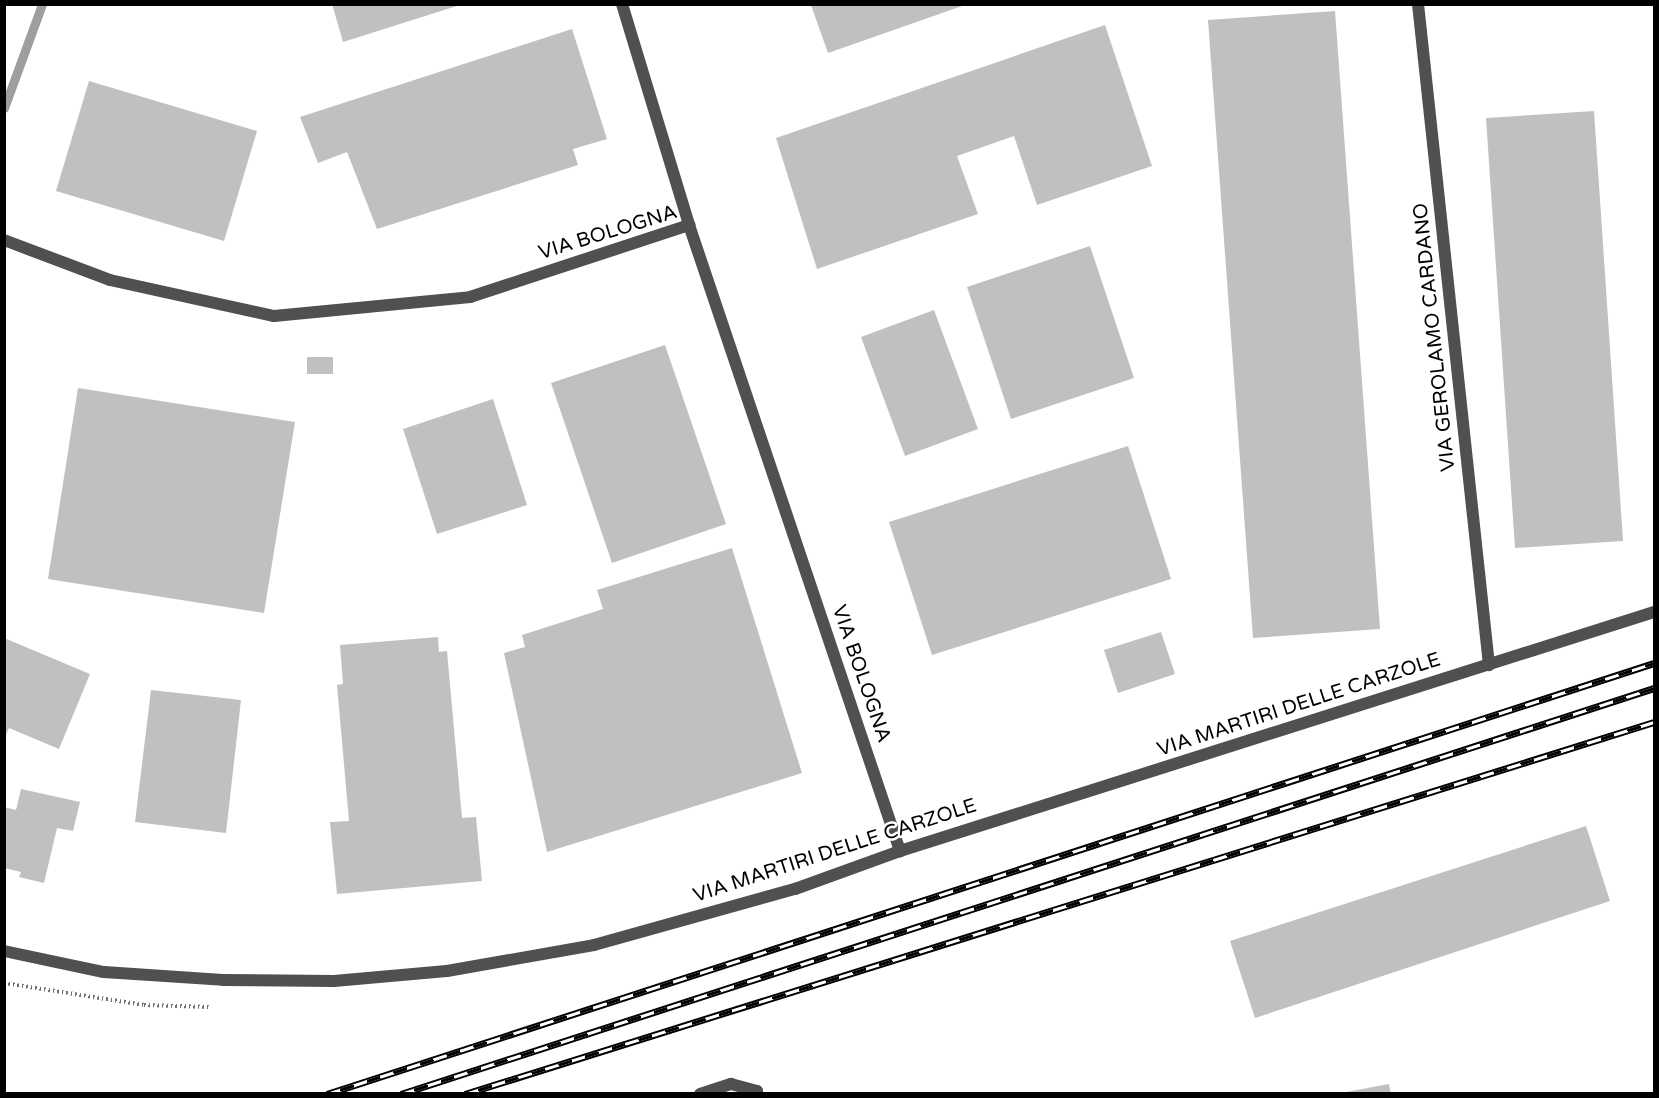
<!DOCTYPE html>
<style>
body{margin:0}
#map{position:relative;width:1659px;height:1098px;overflow:hidden;background:#fff;font-family:"Varela Round",sans-serif}
div>[style]{position:absolute}
[style*='--x']{left:calc(var(--x)*1px);top:calc(var(--y)*1px);width:calc(var(--w)*1px);rotate:calc(var(--a)*1deg)}
.stream>*{height:9px;margin:-4.5px;padding:0 4.5px;transform-origin:4.5px;border-radius:4.5px;background:#9e9e9e}
.building>*{inset:0;background:#c0c0c0}
.path>*{height:4px;margin-top:-2px;transform-origin:0;background:repeating-linear-gradient(90deg,#727272 0 1.5px,transparent 0 4.5px)}
.lane>*{height:12px;margin:-6px;padding:0 6px;transform-origin:6px;border-radius:6px;background:#505050}
.street>*{height:12px;margin:-6px;padding:0 6px;transform-origin:6px;border-radius:6px;background:#505050}
.rail>*{height:7px;margin-top:-3.5px;transform-origin:0;background:repeating-linear-gradient(90deg,#fff 0 14px,#000 0 28px);box-sizing:border-box;border-block:2px solid #000}
span{translate:-50% -50%;white-space:nowrap;text-align:center;line-height:1.15;-webkit-text-stroke:5px #fff;paint-order:stroke}
.street-label{font-size:20px;color:#000}
.frame{position:absolute;inset:0;border:6px solid #000;pointer-events:none}
</style>
<div id="map">
<div class="stream">
<div style="--x:4;--y:108;--w:111;--a:-69.9"></div>
</div>
<div class="building">
<div style="clip-path:polygon(332px 4px,460px 4px,460px 5px,343px 42px)"></div>
<div style="clip-path:polygon(811px 5px,965px 5px,828px 53px)"></div>
<div style="clip-path:polygon(1335px 11px,1380px 629px,1253px 638px,1208px 20px)"></div>
<div style="clip-path:polygon(1105px 25px,1152px 166px,1037px 205px,1014px 136px,957px 156px,978px 214px,817px 269px,776px 138px)"></div>
<div style="clip-path:polygon(572px 29px,607px 139px,573px 149px,578px 165px,377px 229px,347px 152px,318px 163px,300px 117px)"></div>
<div style="clip-path:polygon(89px 81px,257px 131px,224px 241px,56px 191px)"></div>
<div style="clip-path:polygon(1594px 111px,1623px 541px,1515px 548px,1486px 118px)"></div>
<div style="clip-path:polygon(1090px 246px,1134px 378px,1011px 419px,967px 287px)"></div>
<div style="clip-path:polygon(934px 310px,978px 429px,905px 456px,861px 337px)"></div>
<div style="clip-path:polygon(665px 345px,726px 524px,612px 563px,551px 383px)"></div>
<div style="clip-path:polygon(307px 357px,333px 357px,333px 374px,307px 374px)"></div>
<div style="clip-path:polygon(78px 388px,295px 422px,264px 613px,48px 579px)"></div>
<div style="clip-path:polygon(493px 399px,527px 505px,437px 534px,403px 429px)"></div>
<div style="clip-path:polygon(1128px 446px,1171px 579px,932px 655px,889px 522px)"></div>
<div style="clip-path:polygon(732px 548px,802px 773px,547px 852px,504px 653px,525px 647px,522px 635px,603px 609px,597px 590px)"></div>
<div style="clip-path:polygon(1161px 632px,1175px 674px,1118px 693px,1104px 650px)"></div>
<div style="clip-path:polygon(438px 637px,439px 652px,447px 651px,462px 818px,476px 817px,482px 881px,337px 894px,330px 822px,349px 821px,337px 685px,343px 684px,340px 645px)"></div>
<div style="clip-path:polygon(4px 638px,90px 674px,59px 749px,9px 728px,4px 739px)"></div>
<div style="clip-path:polygon(151px 690px,241px 700px,226px 833px,135px 822px)"></div>
<div style="clip-path:polygon(21px 789px,80px 802px,73px 831px,57px 828px,44px 883px,19px 877px,21px 872px,4px 868px,4px 807px,16px 810px)"></div>
<div style="clip-path:polygon(1586px 826px,1610px 901px,1255px 1018px,1230px 941px)"></div>
<div style="clip-path:polygon(1389px 1084px,1391px 1094px,1346px 1094px,1346px 1092px)"></div>
</div>
<div class="path">
<div style="--x:4;--y:983;--w:142;--a:8.9"></div>
<div style="--x:144;--y:1005;--w:65;--a:1.8"></div>
</div>
<div class="lane">
<div style="--x:622;--y:4;--w:231;--a:73.1"></div>
<div style="--x:689;--y:225;--w:661;--a:71.37"></div>
<div style="--x:4;--y:240;--w:113;--a:20.7"></div>
<div style="--x:110;--y:280;--w:168;--a:12.4"></div>
<div style="--x:274;--y:316;--w:197;--a:-5.5"></div>
<div style="--x:470;--y:297;--w:231;--a:-18.2"></div>
</div>
<div class="street">
<div style="--x:1418;--y:4;--w:665;--a:83.87"></div>
<div style="--x:4;--y:951;--w:102;--a:11.9"></div>
<div style="--x:104;--y:972;--w:119;--a:3.8"></div>
<div style="--x:223;--y:980;--w:111;--a:0.5"></div>
<div style="--x:334;--y:981;--w:113;--a:-5.1"></div>
<div style="--x:447;--y:971;--w:149;--a:-10"></div>
<div style="--x:594;--y:945;--w:209;--a:-15.6"></div>
<div style="--x:795;--y:889;--w:112;--a:-19.9"></div>
<div style="--x:900;--y:851;--w:791;--a:-17.59"></div>
<div style="--x:700;--y:1094;--w:33;--a:-18"></div>
<div style="--x:731;--y:1084;--w:27;--a:15"></div>
<div style="--x:757;--y:1091;--w:3;--a:90"></div>
</div>
<div class="rail">
<div style="--x:327;--y:1094;--w:1395;--a:-17.99"></div>
<div style="--x:401;--y:1094;--w:1317;--a:-17.95"></div>
<div style="--x:465;--y:1094;--w:1246;--a:-17.37"></div>
</div>
<div class="street-label">
<span style="left:608px;top:233px;rotate:-17deg">VIA BOLOGNA</span>
<span style="left:1435px;top:337px;rotate:-96deg">VIA GEROLAMO CARDANO</span>
<span style="left:861px;top:674px;rotate:71deg">VIA BOLOGNA</span>
<span style="left:1299px;top:705px;rotate:-18deg">VIA MARTIRI DELLE CARZOLE</span>
<span style="left:835px;top:851px;rotate:-18deg">VIA MARTIRI DELLE CARZOLE</span>
</div>
<div class="frame"></div>
</div>
